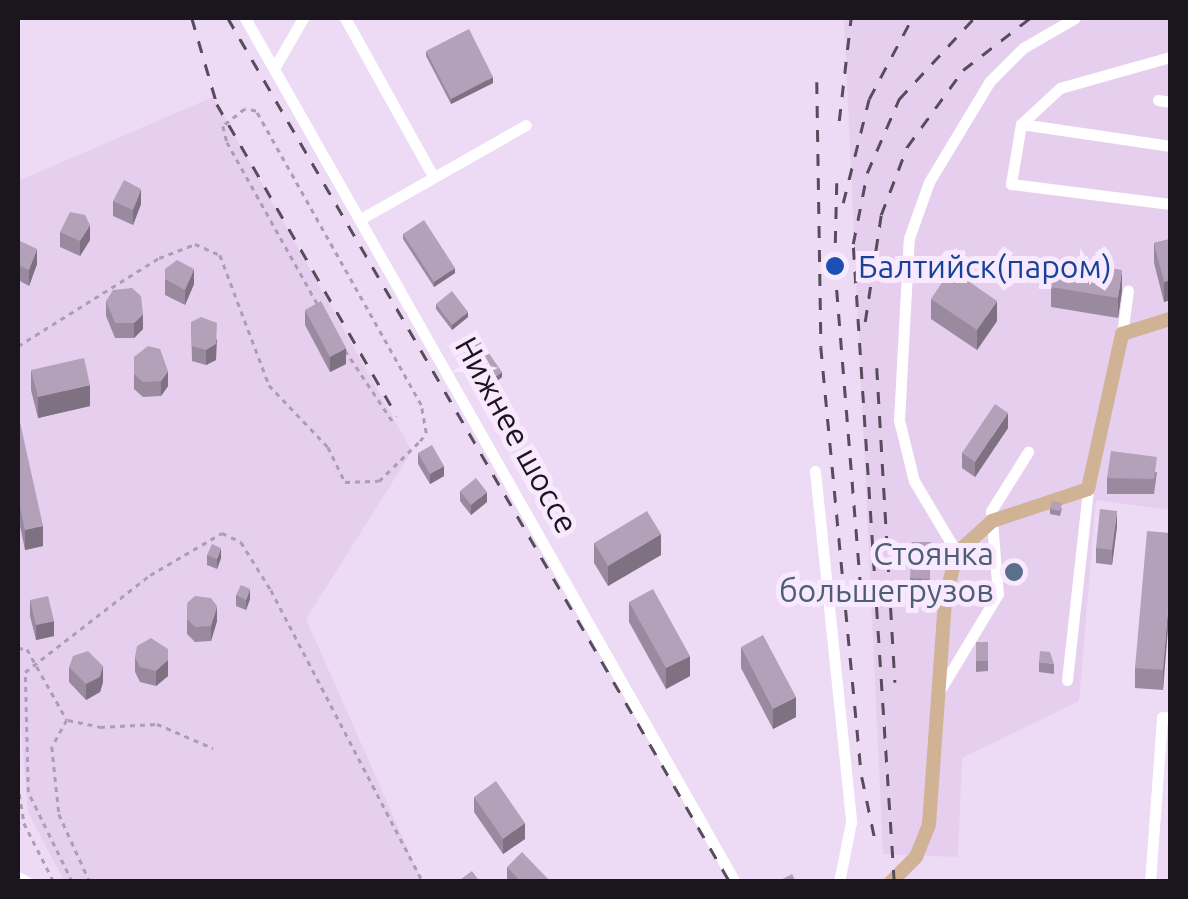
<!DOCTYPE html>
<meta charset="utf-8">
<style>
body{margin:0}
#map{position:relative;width:1188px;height:899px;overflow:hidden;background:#eddaf4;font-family:Ubuntu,sans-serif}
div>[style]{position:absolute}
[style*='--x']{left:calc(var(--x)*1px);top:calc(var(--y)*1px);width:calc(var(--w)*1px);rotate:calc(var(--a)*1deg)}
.built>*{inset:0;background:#e6ceef}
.path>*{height:2.5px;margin-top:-1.25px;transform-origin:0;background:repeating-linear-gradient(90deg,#ac9db2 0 5px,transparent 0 10px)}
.minor>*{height:11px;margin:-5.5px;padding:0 5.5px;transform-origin:5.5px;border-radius:5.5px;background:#fff}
.major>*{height:14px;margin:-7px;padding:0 7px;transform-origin:7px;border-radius:7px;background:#d0b294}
.rail>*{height:2.5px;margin-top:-1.25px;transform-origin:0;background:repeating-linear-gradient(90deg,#564c5a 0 12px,transparent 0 24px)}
.wall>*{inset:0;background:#9a8aa0}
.shaded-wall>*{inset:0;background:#7d7182}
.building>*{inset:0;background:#b3a1ba}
.dots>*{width:28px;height:28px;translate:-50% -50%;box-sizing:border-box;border:5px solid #f8e9fe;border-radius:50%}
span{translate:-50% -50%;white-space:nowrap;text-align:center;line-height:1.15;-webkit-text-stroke:10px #f8e9fe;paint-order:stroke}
.transit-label{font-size:32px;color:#164399}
.left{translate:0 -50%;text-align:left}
.street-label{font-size:32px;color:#1b151e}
.service-label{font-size:32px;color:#4e5e75}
.right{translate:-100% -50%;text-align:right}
.frame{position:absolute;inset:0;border:20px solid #1b151e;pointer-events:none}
</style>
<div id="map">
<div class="built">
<div style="clip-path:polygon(844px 18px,1170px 18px,1170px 510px,1096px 500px,1079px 701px,962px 758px,958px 857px,883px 854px)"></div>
<div style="clip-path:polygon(213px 97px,412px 451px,306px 619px,422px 881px,64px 881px,28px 812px,18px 695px,18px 181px)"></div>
</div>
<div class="path">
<div style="--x:18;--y:346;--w:166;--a:-32"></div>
<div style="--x:159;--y:258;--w:39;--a:-21"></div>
<div style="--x:195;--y:244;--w:27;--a:24"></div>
<div style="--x:220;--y:255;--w:139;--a:69.3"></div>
<div style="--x:269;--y:385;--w:86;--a:46.4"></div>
<div style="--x:328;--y:447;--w:39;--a:64"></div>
<div style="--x:345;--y:482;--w:34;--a:-2"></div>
<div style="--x:379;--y:481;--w:57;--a:-44.3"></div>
<div style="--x:420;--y:441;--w:10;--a:-53"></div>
<div style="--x:426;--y:433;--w:28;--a:-100"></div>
<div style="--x:421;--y:405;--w:337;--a:-119.3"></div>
<div style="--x:256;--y:111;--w:11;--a:-170"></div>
<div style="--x:245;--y:109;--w:28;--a:142"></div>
<div style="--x:223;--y:126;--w:16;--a:76"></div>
<div style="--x:227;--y:142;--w:187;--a:60.8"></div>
<div style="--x:345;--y:350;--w:87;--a:56.3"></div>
<div style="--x:18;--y:648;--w:9;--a:6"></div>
<div style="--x:27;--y:649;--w:81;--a:60.6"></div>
<div style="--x:67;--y:720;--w:31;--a:119"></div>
<div style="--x:52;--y:747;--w:67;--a:84"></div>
<div style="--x:59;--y:814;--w:75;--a:65.5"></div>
<div style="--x:68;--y:720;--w:33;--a:12"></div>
<div style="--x:100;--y:727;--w:57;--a:-3"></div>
<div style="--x:157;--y:724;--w:61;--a:23.2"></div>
<div style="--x:18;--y:784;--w:39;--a:81"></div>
<div style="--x:24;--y:823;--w:66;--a:63"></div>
<div style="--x:72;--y:882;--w:100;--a:-116.1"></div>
<div style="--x:28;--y:792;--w:120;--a:-91.4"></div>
<div style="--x:25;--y:672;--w:158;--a:-37.8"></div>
<div style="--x:150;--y:575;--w:83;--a:-30.3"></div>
<div style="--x:222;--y:533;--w:21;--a:25"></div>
<div style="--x:241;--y:542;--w:57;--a:58"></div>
<div style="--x:271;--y:590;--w:329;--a:62.5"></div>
</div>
<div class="minor">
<div style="--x:245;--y:18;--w:993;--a:60.44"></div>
<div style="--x:345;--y:18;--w:181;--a:60.9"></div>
<div style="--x:1170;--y:57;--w:114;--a:164.3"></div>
<div style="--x:1060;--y:88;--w:53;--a:137.3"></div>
<div style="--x:1021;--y:124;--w:61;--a:99.5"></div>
<div style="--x:1011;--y:184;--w:160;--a:7.2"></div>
<div style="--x:276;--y:65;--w:54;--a:-60.1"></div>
<div style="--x:1158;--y:100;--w:12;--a:9"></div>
<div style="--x:1021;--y:124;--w:151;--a:8.4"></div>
<div style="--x:364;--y:217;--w:186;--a:-29.6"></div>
<div style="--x:1122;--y:334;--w:44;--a:-82.2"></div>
<div style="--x:815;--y:471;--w:353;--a:84.1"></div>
<div style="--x:851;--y:822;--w:61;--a:101.3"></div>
<div style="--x:957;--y:553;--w:84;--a:-120.8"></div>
<div style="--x:914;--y:481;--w:63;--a:-103.8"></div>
<div style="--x:899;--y:420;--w:182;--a:-86.9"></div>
<div style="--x:909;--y:238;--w:59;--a:-70.3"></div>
<div style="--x:929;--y:182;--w:118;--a:-58.9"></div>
<div style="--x:990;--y:81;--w:47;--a:-45"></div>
<div style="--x:1023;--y:48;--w:60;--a:-30"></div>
<div style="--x:1067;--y:680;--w:192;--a:-83.7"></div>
<div style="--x:940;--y:690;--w:112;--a:-58.9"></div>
<div style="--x:998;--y:594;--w:83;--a:-94.8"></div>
<div style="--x:991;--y:511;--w:70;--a:-57.9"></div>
<div style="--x:18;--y:877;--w:10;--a:29"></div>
<div style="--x:1150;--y:882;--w:165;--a:-85.8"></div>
<div style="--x:1162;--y:717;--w:8;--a:7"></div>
</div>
<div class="major">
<div style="--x:891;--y:882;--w:35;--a:-45"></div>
<div style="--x:916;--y:857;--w:35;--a:-68"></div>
<div style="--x:929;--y:824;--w:226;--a:-85.9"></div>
<div style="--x:945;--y:599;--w:48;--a:-75.4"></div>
<div style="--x:957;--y:553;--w:47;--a:-42.4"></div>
<div style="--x:992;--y:521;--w:101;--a:-18.4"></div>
<div style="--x:1088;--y:489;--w:159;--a:-77.6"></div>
<div style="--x:1122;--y:334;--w:50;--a:-17.4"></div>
</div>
<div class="rail">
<div style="--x:192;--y:18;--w:90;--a:73.8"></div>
<div style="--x:217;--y:104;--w:360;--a:60"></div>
<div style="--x:228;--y:18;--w:999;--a:59.84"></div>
<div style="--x:817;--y:82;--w:265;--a:89.1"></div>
<div style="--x:821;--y:347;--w:432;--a:84.6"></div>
<div style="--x:862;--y:777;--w:68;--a:78.2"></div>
<div style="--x:839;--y:121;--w:104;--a:-83.4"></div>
<div style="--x:837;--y:183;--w:83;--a:91.4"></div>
<div style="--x:835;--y:266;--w:327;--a:85.4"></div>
<div style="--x:843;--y:203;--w:107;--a:-76"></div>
<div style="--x:869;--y:99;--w:92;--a:-62"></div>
<div style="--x:865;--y:322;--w:108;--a:-81.5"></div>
<div style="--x:881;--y:215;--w:73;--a:-69.1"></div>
<div style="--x:907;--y:147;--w:95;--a:-54"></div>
<div style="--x:963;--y:70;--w:85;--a:-37.8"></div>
<div style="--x:877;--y:368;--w:315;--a:86.7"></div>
<div style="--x:894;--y:882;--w:639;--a:-93.68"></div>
<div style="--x:853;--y:244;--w:72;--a:-78.8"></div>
<div style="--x:867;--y:173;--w:81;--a:-66.6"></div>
<div style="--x:899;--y:99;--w:110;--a:-47.2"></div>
</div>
<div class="wall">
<div style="clip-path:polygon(426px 51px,493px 83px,451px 104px,426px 56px)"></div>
<div style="clip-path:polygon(113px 201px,141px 204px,133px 225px,113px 216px)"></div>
<div style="clip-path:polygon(60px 232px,90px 240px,80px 256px,60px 247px)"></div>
<div style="clip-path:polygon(403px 234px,455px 273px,434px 287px,403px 239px)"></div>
<div style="clip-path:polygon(1170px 239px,1170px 300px,1164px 302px,1154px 263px,1154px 243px)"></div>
<div style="clip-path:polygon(18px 245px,37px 264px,29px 286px,18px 280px)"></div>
<div style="clip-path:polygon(165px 269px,194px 284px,185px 305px,165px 295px)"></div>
<div style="clip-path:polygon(1051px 287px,1122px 290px,1118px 318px,1051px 307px)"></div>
<div style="clip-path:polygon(931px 299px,997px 321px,977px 350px,931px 319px)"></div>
<div style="clip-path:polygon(106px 301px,143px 329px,134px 338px,115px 338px,106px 316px)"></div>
<div style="clip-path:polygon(436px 304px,468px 317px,452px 330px,436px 309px)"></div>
<div style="clip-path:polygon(305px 310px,346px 364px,330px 372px,305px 325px)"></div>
<div style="clip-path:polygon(191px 322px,216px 360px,206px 365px,192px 361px)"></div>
<div style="clip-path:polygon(464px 348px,502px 377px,489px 387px,464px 353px)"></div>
<div style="clip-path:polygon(134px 357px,168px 386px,161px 396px,143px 397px,134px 389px)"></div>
<div style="clip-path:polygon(31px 370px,90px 406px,38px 418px,31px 390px)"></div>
<div style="clip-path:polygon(18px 413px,43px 546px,25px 550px,18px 517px)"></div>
<div style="clip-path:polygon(1008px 428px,975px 477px,962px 468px,962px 453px)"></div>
<div style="clip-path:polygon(418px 453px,444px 476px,430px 484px,418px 464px)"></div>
<div style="clip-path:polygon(1157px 472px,1154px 494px,1107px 494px,1107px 478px)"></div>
<div style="clip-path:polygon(460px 491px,487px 502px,471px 515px,460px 501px)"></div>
<div style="clip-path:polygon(1062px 508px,1060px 516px,1050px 514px,1050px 509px)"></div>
<div style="clip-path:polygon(1117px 526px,1112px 565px,1096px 563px,1096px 548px)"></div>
<div style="clip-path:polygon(1170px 533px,1163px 690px,1135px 688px,1135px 668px)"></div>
<div style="clip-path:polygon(931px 542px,929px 594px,910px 593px,910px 578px)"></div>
<div style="clip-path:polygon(594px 543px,661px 555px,608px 586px,594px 563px)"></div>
<div style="clip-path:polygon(207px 555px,221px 558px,217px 569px,207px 565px)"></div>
<div style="clip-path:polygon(236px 595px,250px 599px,246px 610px,236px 606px)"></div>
<div style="clip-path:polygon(30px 600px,54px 636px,36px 640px,30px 616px)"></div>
<div style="clip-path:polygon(629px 602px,690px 676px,666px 689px,629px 622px)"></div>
<div style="clip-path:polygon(187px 603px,217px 621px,211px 641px,195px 642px,187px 634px)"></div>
<div style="clip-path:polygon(976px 642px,988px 642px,988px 671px,976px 672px)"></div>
<div style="clip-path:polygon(741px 647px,796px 717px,773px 729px,741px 668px)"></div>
<div style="clip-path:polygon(168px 649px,168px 676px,156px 686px,140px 682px,135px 672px,135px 657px)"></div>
<div style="clip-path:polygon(1039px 662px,1054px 664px,1054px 674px,1039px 672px)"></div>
<div style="clip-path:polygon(69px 667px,103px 682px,100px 692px,86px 700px,69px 682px)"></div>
<div style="clip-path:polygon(474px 797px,525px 839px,503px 854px,474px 812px)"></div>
<div style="clip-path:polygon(507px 867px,551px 882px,507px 882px)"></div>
</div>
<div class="shaded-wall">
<div style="clip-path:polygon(493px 77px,493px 83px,451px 104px,451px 99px)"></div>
<div style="clip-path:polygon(141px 189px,141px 204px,133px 225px,133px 210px)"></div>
<div style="clip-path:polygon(90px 225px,90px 240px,80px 256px,80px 241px)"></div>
<div style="clip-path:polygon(37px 249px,37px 264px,29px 286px,29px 270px)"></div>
<div style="clip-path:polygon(455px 268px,455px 273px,434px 287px,434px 282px)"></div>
<div style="clip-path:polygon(194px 269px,194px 284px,185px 305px,185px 290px)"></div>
<div style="clip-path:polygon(1122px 270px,1122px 290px,1118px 318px,1118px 298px)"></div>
<div style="clip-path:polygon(1170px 280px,1170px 300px,1164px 302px,1164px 282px)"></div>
<div style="clip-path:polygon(997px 301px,997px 321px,977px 350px,977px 330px)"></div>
<div style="clip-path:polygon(468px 312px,468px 317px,452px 330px,452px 325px)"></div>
<div style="clip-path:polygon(143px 314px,143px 329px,134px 338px,134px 323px)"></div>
<div style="clip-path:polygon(217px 339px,216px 360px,206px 365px,206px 350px)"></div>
<div style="clip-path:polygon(346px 348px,346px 364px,330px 372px,330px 357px)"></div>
<div style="clip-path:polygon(168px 371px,168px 386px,161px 396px,161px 381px)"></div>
<div style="clip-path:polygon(502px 372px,502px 377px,489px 387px,489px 382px)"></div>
<div style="clip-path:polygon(90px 385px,90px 406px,38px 418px,38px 397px)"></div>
<div style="clip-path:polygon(1008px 413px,1008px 428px,975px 477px,975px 462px)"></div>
<div style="clip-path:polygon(444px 466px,444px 476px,430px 484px,430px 474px)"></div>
<div style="clip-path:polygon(487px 492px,487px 502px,471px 515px,471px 505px)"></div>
<div style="clip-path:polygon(1117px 511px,1117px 526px,1112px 565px,1112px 550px)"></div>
<div style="clip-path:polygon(43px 526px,43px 546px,25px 550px,25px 530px)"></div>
<div style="clip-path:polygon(661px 534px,661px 555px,608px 586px,608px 566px)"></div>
<div style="clip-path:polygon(221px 548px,221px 558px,217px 569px,217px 559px)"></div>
<div style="clip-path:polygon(1170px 585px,1170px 605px,1163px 690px,1163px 670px)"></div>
<div style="clip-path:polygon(250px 589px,250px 599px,246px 610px,246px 600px)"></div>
<div style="clip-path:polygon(217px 606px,217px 621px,211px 641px,211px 626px)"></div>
<div style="clip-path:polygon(54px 621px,54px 636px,36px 640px,36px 625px)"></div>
<div style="clip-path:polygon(690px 656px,690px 676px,666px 689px,666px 668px)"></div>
<div style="clip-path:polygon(168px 660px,168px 676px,156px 686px,156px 671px)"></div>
<div style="clip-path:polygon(103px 666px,103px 682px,100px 692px,86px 700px,86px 684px)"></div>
<div style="clip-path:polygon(796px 697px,796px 717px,773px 729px,773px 709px)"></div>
<div style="clip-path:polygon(525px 823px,525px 839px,503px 854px,503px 839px)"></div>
</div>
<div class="building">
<div style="clip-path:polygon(469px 29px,493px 77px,451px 99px,426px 51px)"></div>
<div style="clip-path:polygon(124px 180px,141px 189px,133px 210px,113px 201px)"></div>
<div style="clip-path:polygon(70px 212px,85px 215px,90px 225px,80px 241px,60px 232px)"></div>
<div style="clip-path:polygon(424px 220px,455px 268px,434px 282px,403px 234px)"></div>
<div style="clip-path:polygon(1170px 239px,1170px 280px,1164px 282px,1154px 243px)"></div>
<div style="clip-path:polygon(20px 241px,37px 249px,29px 270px,18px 265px,18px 245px)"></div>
<div style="clip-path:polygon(1055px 259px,1122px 270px,1118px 298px,1051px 287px)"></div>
<div style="clip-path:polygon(177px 260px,194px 269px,185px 290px,165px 279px,165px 269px)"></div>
<div style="clip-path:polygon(951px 269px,997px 301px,977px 330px,931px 299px)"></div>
<div style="clip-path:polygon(132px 288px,141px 296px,143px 314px,134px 323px,115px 323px,106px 301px,113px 290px)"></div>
<div style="clip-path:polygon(452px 291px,468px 312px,452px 325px,436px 304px)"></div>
<div style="clip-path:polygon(321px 301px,346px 348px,330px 357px,305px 310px)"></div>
<div style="clip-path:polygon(201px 317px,217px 323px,216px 344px,206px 350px,192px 346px,191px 322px)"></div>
<div style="clip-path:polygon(478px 338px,502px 372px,489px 382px,464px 348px)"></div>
<div style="clip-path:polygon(148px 346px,160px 349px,168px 371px,161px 381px,143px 382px,134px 374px,134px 357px)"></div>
<div style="clip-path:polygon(84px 358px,90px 385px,38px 397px,31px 370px)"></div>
<div style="clip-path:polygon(995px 404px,1008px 413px,975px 462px,962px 453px)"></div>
<div style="clip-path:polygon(18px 413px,43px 526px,25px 530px,18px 497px)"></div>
<div style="clip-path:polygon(432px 445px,444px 466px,430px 474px,418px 453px)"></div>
<div style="clip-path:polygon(1111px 451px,1157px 457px,1154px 479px,1107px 478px)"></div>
<div style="clip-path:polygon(476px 478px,487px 492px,471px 505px,460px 491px)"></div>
<div style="clip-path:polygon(1052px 501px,1062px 503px,1060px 511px,1050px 509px)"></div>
<div style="clip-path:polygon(1100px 509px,1117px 511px,1112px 550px,1096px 548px)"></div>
<div style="clip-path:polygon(647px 511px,661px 534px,608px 566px,594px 543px)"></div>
<div style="clip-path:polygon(1147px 531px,1170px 533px,1170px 585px,1163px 670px,1135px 668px)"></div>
<div style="clip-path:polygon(912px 542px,931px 542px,929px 579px,910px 578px)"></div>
<div style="clip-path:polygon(212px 544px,221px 548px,217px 559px,207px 555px)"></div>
<div style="clip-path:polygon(241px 585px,250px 589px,246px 600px,236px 595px)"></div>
<div style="clip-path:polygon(653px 589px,690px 656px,666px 668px,629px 602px)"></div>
<div style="clip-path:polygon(48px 596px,54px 621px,36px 625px,30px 600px)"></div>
<div style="clip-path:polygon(195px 596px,211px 598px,217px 606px,211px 626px,195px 627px,187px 619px,187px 603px)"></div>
<div style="clip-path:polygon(763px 635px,796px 697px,773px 709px,741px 647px)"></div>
<div style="clip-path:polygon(151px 638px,168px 649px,168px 660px,156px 671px,140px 667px,135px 657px,137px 646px)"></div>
<div style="clip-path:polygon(976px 642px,988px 642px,988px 661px,976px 661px)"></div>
<div style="clip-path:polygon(88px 651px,103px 666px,100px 677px,86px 684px,69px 667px,73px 656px)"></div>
<div style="clip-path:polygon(1040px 651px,1050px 652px,1054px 664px,1039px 662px)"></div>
<div style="clip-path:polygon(496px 781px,525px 823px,503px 839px,474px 797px)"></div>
<div style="clip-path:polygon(522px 852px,551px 882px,521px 882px,507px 867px)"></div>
<div style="clip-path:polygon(472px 871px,480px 882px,457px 882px)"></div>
<div style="clip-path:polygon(792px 874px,796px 882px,777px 882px)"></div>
</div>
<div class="dots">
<div style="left:835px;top:266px;background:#1a4fb4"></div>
<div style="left:1014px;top:572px;background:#5c6f8a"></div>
</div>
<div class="transit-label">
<span class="left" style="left:858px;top:266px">Балтийск(паром)</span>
</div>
<div class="street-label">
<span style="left:517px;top:435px;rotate:61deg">Нижнее шоссе</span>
</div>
<div class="service-label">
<span class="right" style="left:994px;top:572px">Стоянка<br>большегрузов</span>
</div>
<div class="frame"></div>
</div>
